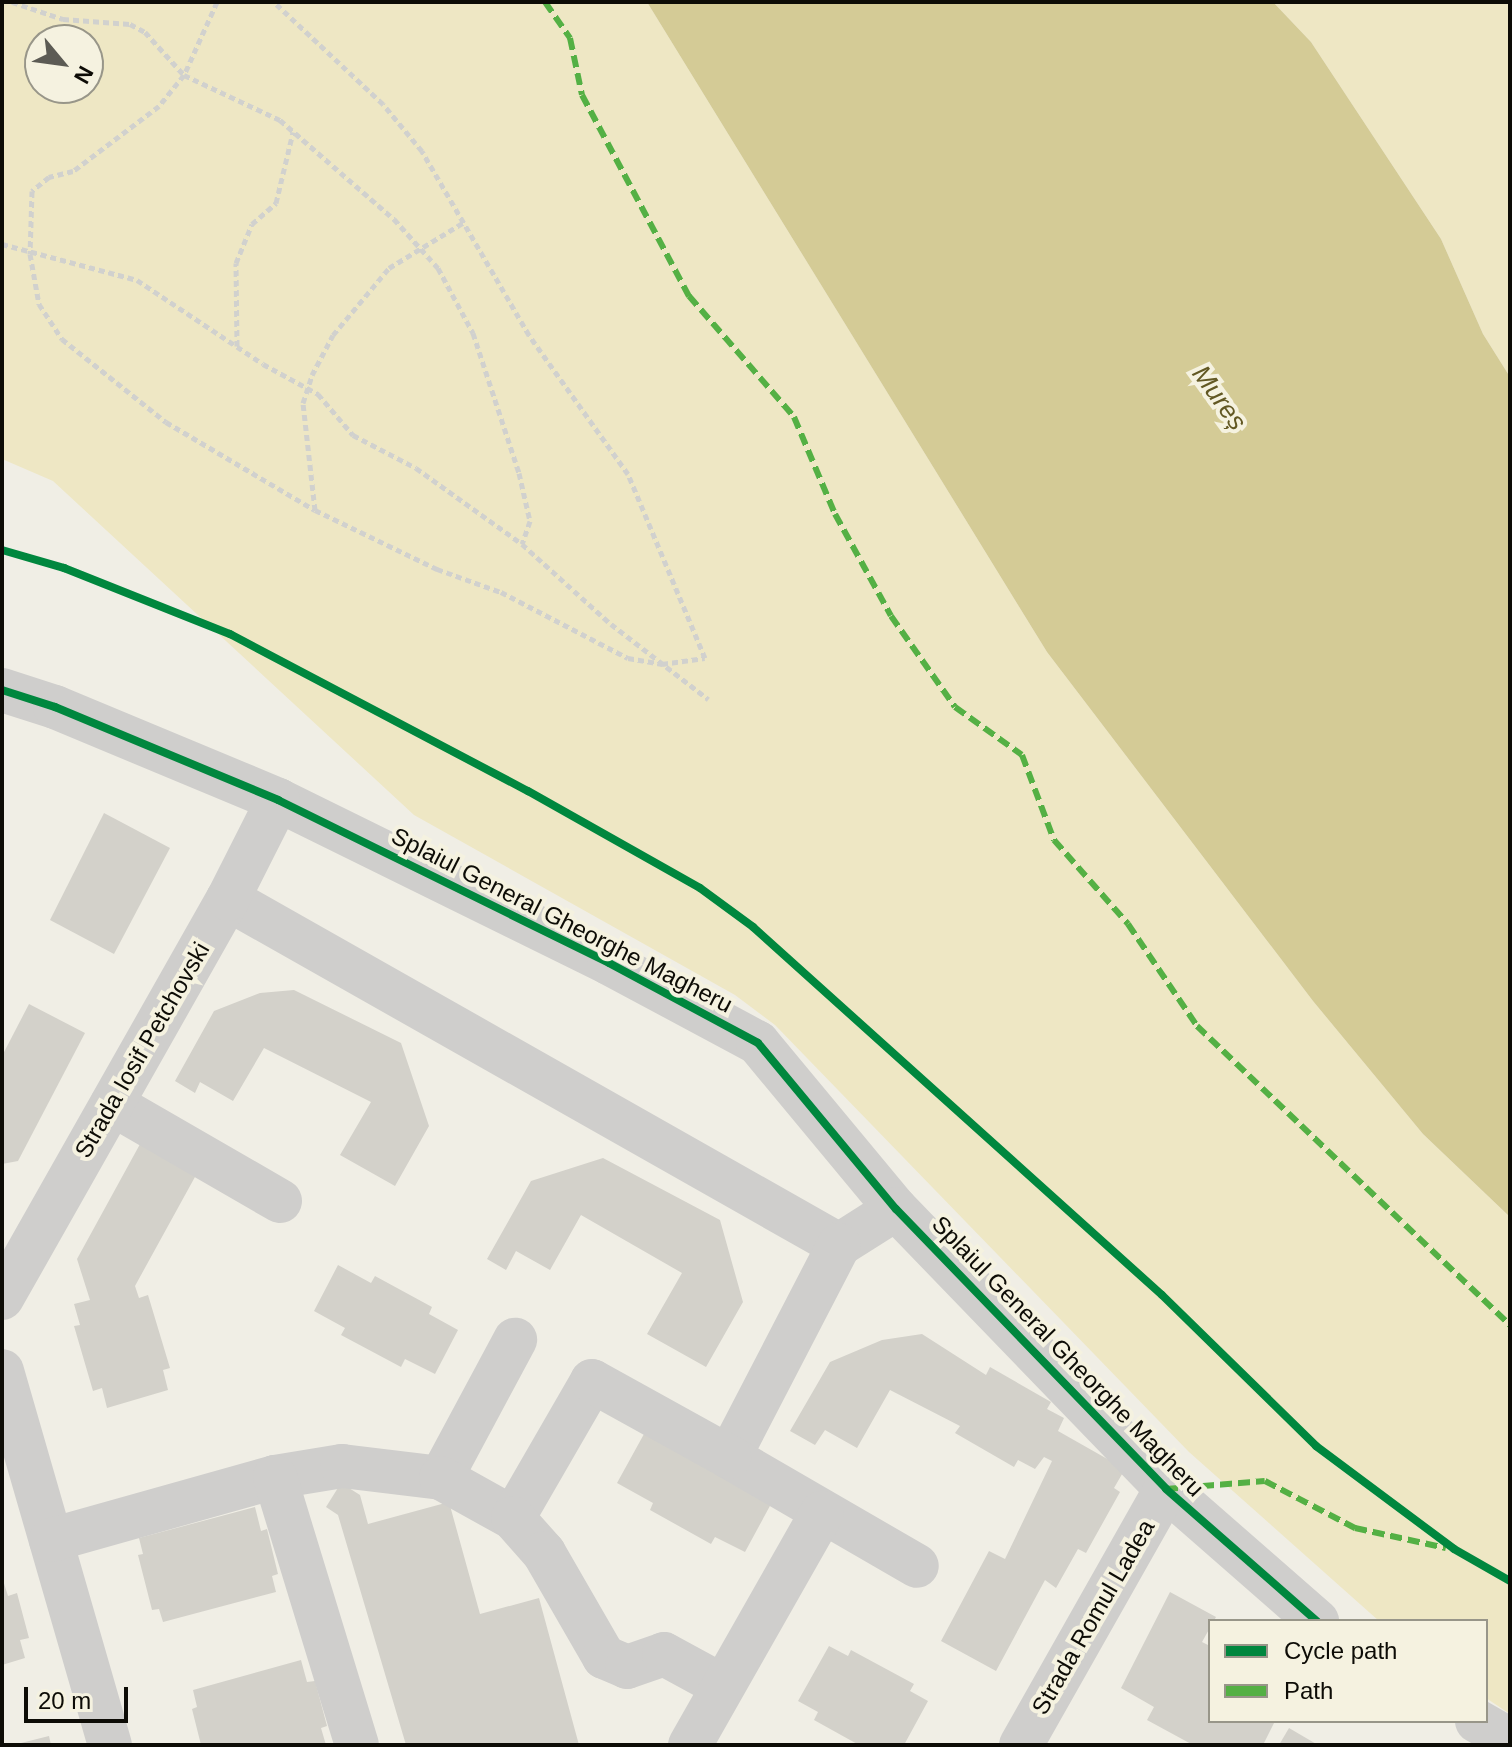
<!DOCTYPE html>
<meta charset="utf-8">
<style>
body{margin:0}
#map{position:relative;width:1512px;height:1747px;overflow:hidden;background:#f0eee5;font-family:Arial,sans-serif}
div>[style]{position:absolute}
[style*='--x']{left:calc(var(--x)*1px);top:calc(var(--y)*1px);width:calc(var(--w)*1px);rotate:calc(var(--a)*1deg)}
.green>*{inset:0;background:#eee7c4}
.water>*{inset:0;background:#d4cb96}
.building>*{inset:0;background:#d3d1ca}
.path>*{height:5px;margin-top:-2.5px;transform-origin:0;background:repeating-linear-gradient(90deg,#d1d1ce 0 6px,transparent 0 10px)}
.minor>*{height:44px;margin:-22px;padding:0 22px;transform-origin:22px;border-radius:22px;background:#cfcecc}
.quiet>*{height:6px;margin-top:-3px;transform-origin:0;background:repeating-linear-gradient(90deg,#54b044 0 12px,transparent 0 18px)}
.cycleway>*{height:8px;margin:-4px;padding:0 4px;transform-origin:4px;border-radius:4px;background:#00873e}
span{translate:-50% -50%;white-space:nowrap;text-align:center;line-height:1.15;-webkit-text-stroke:8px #f5f2e0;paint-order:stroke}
.street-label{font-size:24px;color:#0d0c06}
.water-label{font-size:26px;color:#625823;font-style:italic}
.frame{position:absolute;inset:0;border:4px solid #0d0c06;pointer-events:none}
.legend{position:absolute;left:1208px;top:1619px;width:280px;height:104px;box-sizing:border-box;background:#f5f2e0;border:2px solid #989689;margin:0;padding:10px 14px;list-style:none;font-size:24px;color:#0d0c06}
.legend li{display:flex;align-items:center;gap:16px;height:40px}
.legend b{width:40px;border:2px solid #989689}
.north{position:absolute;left:24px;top:24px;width:80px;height:80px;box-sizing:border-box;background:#f5f2e0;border:2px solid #989689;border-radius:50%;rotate:119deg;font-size:22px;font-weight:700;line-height:32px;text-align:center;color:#0d0c06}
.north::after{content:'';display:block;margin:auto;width:28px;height:36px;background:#5c5b54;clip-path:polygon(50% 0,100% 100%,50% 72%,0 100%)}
.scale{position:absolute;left:24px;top:1687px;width:104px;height:36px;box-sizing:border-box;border:4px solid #0d0c06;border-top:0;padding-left:10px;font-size:24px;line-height:28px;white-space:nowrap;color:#0d0c06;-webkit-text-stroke:6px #f5f2e0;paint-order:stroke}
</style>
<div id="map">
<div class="green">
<div style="clip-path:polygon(evenodd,2px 2px,647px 2px,1047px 652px,1313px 1001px,1423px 1134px,1510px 1217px,1510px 1714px,1486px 1698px,1486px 1621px,1379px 1621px,1189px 1452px,775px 1025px,735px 995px,414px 815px,53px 481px,2px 459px,2px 2px,40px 40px,88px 40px,88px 88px,40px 88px,40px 40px)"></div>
<div style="clip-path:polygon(1273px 2px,1510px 2px,1510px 377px,1483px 334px,1441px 239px,1311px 42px)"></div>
</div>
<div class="water">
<div style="clip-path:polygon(647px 2px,1273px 2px,1311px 42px,1441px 239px,1483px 334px,1510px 377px,1510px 1217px,1423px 1134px,1313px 1001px,1047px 652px)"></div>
</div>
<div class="building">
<div style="clip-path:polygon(104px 813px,170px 848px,114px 954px,50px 920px)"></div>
<div style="clip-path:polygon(294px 990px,401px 1043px,429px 1126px,395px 1186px,340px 1155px,371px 1102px,264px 1048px,233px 1101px,200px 1082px,195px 1093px,175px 1081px,214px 1011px,260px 993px)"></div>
<div style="clip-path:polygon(29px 1004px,85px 1033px,18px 1161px,2px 1164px,2px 1056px)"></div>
<div style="clip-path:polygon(145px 1135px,201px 1166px,135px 1286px,139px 1298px,148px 1295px,170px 1368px,163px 1370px,168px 1390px,107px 1408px,102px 1388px,93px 1391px,74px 1326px,80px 1325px,74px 1304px,90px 1300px,77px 1259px)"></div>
<div style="clip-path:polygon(603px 1158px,720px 1220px,743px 1302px,706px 1367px,647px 1334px,682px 1273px,581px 1215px,550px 1270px,516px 1251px,506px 1270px,487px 1259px,531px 1181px)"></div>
<div style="clip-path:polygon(338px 1265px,371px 1283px,375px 1276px,432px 1307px,429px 1314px,458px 1330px,435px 1374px,405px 1359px,401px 1367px,341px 1335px,345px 1328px,314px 1311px)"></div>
<div style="clip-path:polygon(922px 1334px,986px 1375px,990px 1367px,1051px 1402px,1047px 1409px,1064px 1418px,1058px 1431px,1125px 1469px,1114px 1488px,1120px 1492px,1086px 1553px,1078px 1549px,1056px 1588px,1045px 1580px,996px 1671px,941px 1641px,989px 1551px,1005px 1559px,1052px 1461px,1044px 1457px,1035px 1469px,1018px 1460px,1014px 1467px,955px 1433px,960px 1426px,890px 1390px,857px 1448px,825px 1430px,815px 1445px,790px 1431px,830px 1362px,882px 1340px)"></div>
<div style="clip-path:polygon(644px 1434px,771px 1504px,745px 1552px,715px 1537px,711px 1544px,650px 1510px,653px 1503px,617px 1483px)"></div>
<div style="clip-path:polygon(341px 1483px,360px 1495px,368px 1524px,449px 1502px,480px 1614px,539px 1598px,579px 1745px,406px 1745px,338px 1515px,326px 1507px)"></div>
<div style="clip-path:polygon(255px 1507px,261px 1531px,267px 1529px,278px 1574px,272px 1576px,276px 1592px,163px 1622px,159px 1609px,152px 1610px,138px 1555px,143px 1554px,139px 1538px)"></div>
<div style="clip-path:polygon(2px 1577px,8px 1596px,17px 1593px,29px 1638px,20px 1640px,25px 1658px,2px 1665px)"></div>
<div style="clip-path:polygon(1170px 1592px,1216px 1617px,1202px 1642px,1210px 1646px,1210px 1721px,1275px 1721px,1263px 1745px,1193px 1745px,1147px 1720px,1154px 1707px,1121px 1688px)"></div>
<div style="clip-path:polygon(829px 1646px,848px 1656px,851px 1650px,914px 1684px,910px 1691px,928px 1701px,904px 1745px,859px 1745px,814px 1720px,818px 1712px,798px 1701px)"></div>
<div style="clip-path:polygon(301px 1660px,307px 1682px,315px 1681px,327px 1726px,321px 1728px,326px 1745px,201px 1745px,192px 1709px,197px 1707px,193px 1690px)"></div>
<div style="clip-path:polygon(1289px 1728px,1318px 1745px,1279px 1745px)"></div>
<div style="clip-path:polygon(49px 1736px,51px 1745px,17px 1745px,17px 1744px)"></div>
</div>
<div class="path">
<div style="--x:12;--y:2;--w:54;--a:18.4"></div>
<div style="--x:63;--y:19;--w:67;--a:4.3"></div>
<div style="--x:130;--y:24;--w:17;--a:28"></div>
<div style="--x:145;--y:32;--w:58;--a:47.8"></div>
<div style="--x:184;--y:75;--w:106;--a:25.1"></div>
<div style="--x:280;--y:120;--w:151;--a:41"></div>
<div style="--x:394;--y:219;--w:66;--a:48.1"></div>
<div style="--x:438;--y:268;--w:74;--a:61.7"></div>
<div style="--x:473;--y:333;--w:147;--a:71.8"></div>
<div style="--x:519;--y:473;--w:49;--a:77.1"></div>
<div style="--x:530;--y:521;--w:24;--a:109"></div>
<div style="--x:217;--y:2;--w:80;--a:114.3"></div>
<div style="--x:184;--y:75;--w:40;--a:129"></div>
<div style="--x:159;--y:106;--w:108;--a:142.9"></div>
<div style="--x:73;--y:171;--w:25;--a:166"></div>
<div style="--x:49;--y:177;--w:22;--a:141"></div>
<div style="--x:32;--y:191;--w:63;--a:91.8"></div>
<div style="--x:30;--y:254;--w:51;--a:79.8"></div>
<div style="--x:39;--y:304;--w:42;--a:56.7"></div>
<div style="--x:62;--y:339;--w:133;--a:38.6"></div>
<div style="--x:166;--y:422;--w:173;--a:30.6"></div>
<div style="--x:315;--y:510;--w:136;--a:25.8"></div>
<div style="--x:437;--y:569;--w:68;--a:19.8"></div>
<div style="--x:501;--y:592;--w:143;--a:27.5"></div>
<div style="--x:628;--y:658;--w:35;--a:10"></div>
<div style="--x:662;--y:664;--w:43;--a:-7.9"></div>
<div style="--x:705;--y:658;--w:199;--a:-112.7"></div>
<div style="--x:628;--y:474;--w:171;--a:-125.5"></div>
<div style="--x:529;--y:335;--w:213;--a:-120.2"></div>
<div style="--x:422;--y:151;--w:61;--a:-129.7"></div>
<div style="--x:383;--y:104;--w:149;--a:-136.9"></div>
<div style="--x:2;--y:244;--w:140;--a:14.9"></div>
<div style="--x:137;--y:280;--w:151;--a:33.7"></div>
<div style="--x:263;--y:364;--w:63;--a:28.6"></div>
<div style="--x:318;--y:394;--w:54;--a:49.5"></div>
<div style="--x:353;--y:435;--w:71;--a:27.6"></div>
<div style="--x:416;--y:468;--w:130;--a:35.6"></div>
<div style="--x:522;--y:544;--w:120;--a:42"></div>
<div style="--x:611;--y:624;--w:123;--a:37.7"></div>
<div style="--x:237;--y:346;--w:83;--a:-90.7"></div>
<div style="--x:236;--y:263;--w:42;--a:-67.7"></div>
<div style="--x:252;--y:224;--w:32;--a:-41"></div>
<div style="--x:276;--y:203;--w:73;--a:-76.5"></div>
<div style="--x:315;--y:510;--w:108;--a:-96.4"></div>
<div style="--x:303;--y:403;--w:29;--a:-72"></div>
<div style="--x:312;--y:375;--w:45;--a:-62.3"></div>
<div style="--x:333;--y:335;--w:87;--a:-50.1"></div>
<div style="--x:389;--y:268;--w:88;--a:-31.5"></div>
</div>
<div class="minor">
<div style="--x:2;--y:690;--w:56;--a:17.8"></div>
<div style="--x:55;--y:707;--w:242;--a:22.6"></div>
<div style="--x:278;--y:800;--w:369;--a:26.2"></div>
<div style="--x:609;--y:963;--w:169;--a:28.2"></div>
<div style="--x:758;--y:1043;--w:216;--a:50.3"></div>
<div style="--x:896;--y:1209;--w:389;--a:46"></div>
<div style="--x:1166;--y:1489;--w:201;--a:41.2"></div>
<div style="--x:228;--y:899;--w:702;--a:29.52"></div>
<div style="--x:839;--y:1245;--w:67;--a:-32.3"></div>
<div style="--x:112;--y:1104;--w:194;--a:30"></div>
<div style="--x:839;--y:1245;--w:239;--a:117.4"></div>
<div style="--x:729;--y:1457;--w:217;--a:30.1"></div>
<div style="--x:2;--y:1298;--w:459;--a:-60.5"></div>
<div style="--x:228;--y:899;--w:111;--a:-63.2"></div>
<div style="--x:2;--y:1371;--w:389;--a:73.9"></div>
<div style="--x:275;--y:1477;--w:68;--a:-9.3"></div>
<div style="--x:342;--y:1466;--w:100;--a:6.9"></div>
<div style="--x:441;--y:1478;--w:157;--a:-61.8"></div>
<div style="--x:441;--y:1478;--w:82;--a:29.1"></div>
<div style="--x:513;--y:1518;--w:158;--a:-60"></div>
<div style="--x:592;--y:1381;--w:157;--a:29"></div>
<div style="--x:513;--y:1518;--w:47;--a:48.5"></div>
<div style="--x:544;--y:1553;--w:120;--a:60"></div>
<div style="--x:604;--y:1657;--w:25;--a:23"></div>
<div style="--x:627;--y:1667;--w:39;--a:-19"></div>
<div style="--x:664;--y:1654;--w:67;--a:28.5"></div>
<div style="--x:51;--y:1540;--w:233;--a:-15.7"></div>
<div style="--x:275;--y:1477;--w:280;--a:73"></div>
<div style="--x:1477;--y:1721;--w:38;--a:30"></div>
<div style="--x:690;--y:1745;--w:267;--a:-60.4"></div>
<div style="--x:1021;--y:1745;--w:294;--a:-60.5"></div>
</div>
<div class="quiet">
<div style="--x:545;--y:2;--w:44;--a:55.2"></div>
<div style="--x:570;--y:38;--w:58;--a:78.1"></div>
<div style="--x:582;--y:95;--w:228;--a:62"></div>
<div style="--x:689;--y:296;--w:160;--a:49"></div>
<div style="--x:794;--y:417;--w:105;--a:67.1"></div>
<div style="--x:835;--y:514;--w:116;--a:61.2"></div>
<div style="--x:891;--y:616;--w:111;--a:54.9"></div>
<div style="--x:955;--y:707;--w:82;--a:35.6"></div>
<div style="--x:1022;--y:755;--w:91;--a:69.4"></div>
<div style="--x:1054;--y:840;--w:112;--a:48.6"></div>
<div style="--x:1128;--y:924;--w:123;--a:55.9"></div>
<div style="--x:1197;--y:1026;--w:433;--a:43.7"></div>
<div style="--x:1166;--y:1489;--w:99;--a:-4.6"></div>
<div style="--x:1265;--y:1481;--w:102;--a:27.6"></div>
<div style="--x:1355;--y:1528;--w:93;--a:12.4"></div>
</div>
<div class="cycleway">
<div style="--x:2;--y:550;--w:65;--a:16.2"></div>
<div style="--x:64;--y:568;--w:179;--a:21.7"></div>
<div style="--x:230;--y:634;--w:337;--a:27.8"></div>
<div style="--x:528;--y:791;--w:197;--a:29.4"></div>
<div style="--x:700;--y:888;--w:66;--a:36.3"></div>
<div style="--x:753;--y:927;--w:550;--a:41.98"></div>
<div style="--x:1162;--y:1295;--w:216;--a:44.4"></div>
<div style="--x:1316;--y:1446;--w:172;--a:36.7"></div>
<div style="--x:1454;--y:1549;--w:64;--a:29.7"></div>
<div style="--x:2;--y:690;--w:56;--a:17.8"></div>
<div style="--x:55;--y:707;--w:242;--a:22.6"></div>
<div style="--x:278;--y:800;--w:369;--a:26.2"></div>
<div style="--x:609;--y:963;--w:169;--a:28.2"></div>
<div style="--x:758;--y:1043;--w:216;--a:50.3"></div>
<div style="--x:896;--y:1209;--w:389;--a:46"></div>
<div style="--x:1166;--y:1489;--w:201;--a:41.2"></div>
</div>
<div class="street-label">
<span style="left:562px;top:920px;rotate:27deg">Splaiul General Gheorghe Magheru</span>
<span style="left:142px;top:1050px;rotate:-60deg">Strada Iosif Petchovski</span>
<span style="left:1068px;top:1356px;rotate:46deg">Splaiul General Gheorghe Magheru</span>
<span style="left:1093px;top:1617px;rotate:-60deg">Strada Romul Ladea</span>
</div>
<div class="water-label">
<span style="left:1219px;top:398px;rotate:54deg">Mureș</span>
</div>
<div class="frame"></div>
<ul class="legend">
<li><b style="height:10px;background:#00873e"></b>Cycle path</li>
<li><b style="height:10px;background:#54b044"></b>Path</li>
</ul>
<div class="north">N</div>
<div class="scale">20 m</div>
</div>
